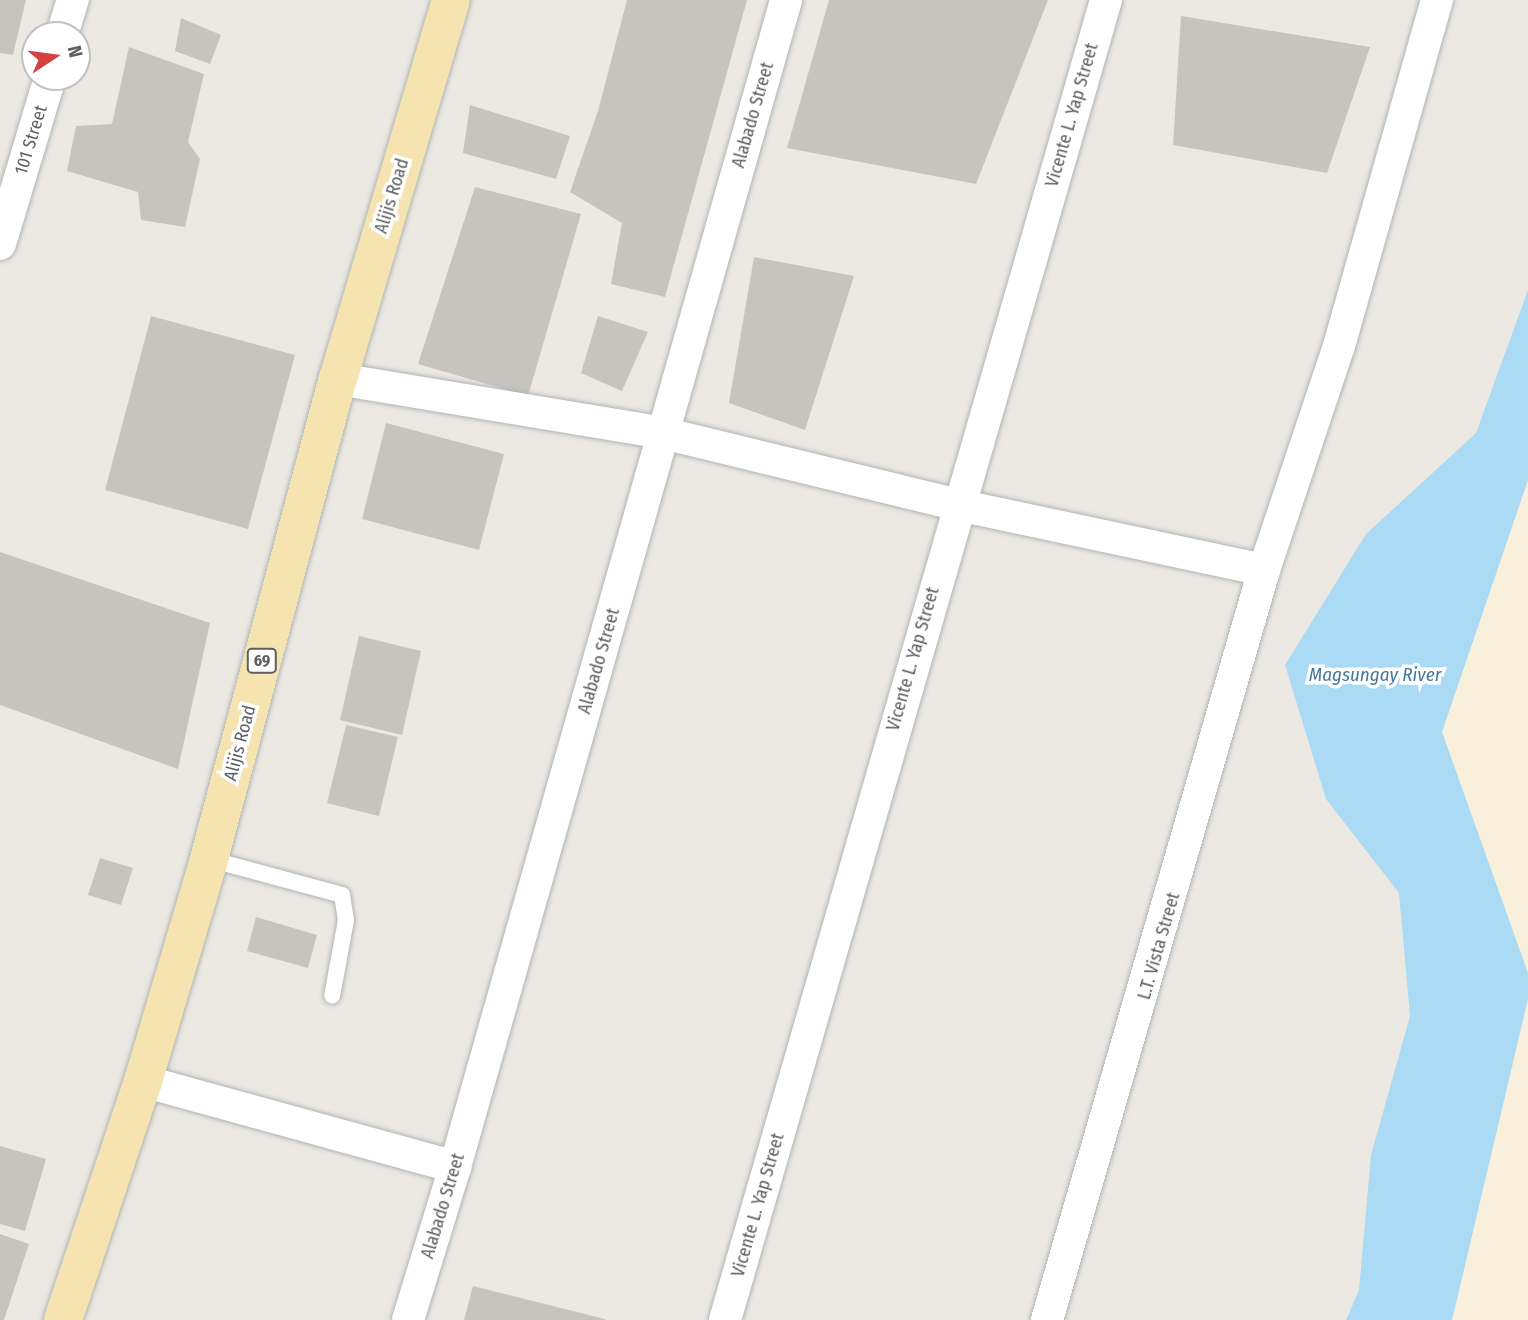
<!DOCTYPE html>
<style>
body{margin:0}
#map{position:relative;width:1528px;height:1320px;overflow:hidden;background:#ece9e3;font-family:"Fira Sans Condensed",sans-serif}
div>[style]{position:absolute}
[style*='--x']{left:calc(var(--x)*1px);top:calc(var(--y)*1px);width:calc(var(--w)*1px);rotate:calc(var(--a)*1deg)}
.commercial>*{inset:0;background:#f9f0db}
.water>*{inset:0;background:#abdaf4}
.building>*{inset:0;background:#c7c4c0}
.roads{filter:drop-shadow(0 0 2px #b0b4b7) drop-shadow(0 0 2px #b0b4b7)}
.lane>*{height:16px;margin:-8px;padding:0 8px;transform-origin:8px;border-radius:8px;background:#fff}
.street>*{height:32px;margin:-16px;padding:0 16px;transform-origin:16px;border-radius:16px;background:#fff}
.primary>*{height:38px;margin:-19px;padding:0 19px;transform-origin:19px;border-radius:19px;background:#f5e4af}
span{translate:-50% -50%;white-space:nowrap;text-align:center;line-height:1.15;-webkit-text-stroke:7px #fff;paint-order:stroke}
.shield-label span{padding:2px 5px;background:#fff;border:2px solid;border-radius:5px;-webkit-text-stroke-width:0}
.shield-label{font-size:16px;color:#5b5f62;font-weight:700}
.street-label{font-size:18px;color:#5b5f62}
.water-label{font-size:19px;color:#47779c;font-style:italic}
.north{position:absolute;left:21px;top:21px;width:70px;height:70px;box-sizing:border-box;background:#fff;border:2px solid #bdbfc0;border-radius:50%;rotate:77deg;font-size:19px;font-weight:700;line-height:28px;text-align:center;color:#5b5f62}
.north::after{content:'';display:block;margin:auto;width:24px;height:32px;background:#d44141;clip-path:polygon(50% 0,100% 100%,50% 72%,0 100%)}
</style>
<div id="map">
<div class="commercial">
<div style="clip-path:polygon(1528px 480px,1528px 973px,1442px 732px)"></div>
<div style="clip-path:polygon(1528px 999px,1528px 1320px,1452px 1320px)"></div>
</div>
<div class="water">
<div style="clip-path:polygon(1528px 290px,1528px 480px,1442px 732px,1528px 973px,1528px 999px,1452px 1320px,1346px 1320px,1359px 1290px,1371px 1155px,1410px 1016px,1399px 893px,1326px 799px,1285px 665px,1366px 534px,1476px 433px)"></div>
</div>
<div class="building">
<div style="clip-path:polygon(0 0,26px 0,13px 55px,0 53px)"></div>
<div style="clip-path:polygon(627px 0,747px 0,665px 297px,611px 284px,622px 223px,570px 192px,598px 111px)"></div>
<div style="clip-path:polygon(829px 0,1048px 0,976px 184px,787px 148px)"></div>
<div style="clip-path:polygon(1181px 16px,1370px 47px,1327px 173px,1173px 145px)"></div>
<div style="clip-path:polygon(181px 18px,221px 35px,210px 64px,175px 51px)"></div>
<div style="clip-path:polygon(129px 47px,204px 74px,188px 142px,200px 159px,185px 227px,141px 220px,138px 192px,67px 171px,76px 126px,112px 124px)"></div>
<div style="clip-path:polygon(470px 105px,570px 136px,556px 179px,463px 153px)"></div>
<div style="clip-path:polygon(475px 187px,581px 214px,528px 396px,418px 364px)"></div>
<div style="clip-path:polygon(754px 257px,854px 276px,805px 430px,729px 403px)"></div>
<div style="clip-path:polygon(151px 316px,295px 355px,248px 529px,105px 490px)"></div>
<div style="clip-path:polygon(598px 316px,648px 332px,622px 391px,581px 373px)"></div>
<div style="clip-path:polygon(386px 423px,504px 454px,479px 550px,362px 519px)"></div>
<div style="clip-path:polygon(0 552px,210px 623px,178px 769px,0 705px)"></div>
<div style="clip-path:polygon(359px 636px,421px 651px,402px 735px,340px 720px)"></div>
<div style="clip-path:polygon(346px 725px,398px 737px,379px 816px,327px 803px)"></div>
<div style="clip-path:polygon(100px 858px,133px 868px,121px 905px,88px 895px)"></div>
<div style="clip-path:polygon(256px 917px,317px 935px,308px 968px,247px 951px)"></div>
<div style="clip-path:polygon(0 1146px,46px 1159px,25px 1231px,0 1224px)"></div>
<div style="clip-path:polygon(0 1234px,29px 1244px,4px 1320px,0 1320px)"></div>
<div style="clip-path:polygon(473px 1286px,605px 1319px,605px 1320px,464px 1320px)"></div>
</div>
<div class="roads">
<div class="lane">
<div style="--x:209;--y:859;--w:138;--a:15.1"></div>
<div style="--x:342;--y:895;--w:25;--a:81"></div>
<div style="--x:346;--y:920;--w:77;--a:100.4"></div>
</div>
<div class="street">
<div style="--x:62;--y:35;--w:37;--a:-73"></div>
<div style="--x:0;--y:244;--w:174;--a:-73.3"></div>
<div style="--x:338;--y:379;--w:329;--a:9.4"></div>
<div style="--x:663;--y:433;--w:304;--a:13.7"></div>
<div style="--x:958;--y:505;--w:313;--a:12"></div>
<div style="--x:143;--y:1081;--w:324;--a:15.4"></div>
<div style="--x:408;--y:1320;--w:160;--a:-72.9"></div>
<div style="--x:455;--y:1167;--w:1213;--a:-74.16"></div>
<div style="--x:725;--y:1320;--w:1374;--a:-73.9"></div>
<div style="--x:1047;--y:1320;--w:781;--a:-73.86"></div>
<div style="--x:1264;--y:570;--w:236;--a:-71.5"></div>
<div style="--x:1339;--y:346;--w:360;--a:-74.2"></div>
</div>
<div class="primary">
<div style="--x:63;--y:1320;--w:252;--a:-71.5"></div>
<div style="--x:143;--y:1081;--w:232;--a:-73.4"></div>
<div style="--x:209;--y:859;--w:497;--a:-75"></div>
<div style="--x:338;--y:379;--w:395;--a:-73.4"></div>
</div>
</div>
<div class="shield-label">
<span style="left:262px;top:661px">69</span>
</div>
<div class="street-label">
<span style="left:753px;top:115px;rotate:-74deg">Alabado Street</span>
<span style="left:1072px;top:115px;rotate:-74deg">Vicente L. Yap Street</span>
<span style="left:31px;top:140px;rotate:-73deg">101 Street</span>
<span style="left:392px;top:196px;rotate:-73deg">Alijis Road</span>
<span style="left:913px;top:659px;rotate:-74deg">Vicente L. Yap Street</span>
<span style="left:599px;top:661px;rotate:-74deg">Alabado Street</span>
<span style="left:240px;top:743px;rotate:-75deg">Alijis Road</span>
<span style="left:1159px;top:946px;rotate:-74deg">L.T. Vista Street</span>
<span style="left:758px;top:1205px;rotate:-74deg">Vicente L. Yap Street</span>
<span style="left:443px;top:1206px;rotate:-73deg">Alabado Street</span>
</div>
<div class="water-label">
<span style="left:1375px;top:675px">Magsungay River</span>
</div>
<div class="north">N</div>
</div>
